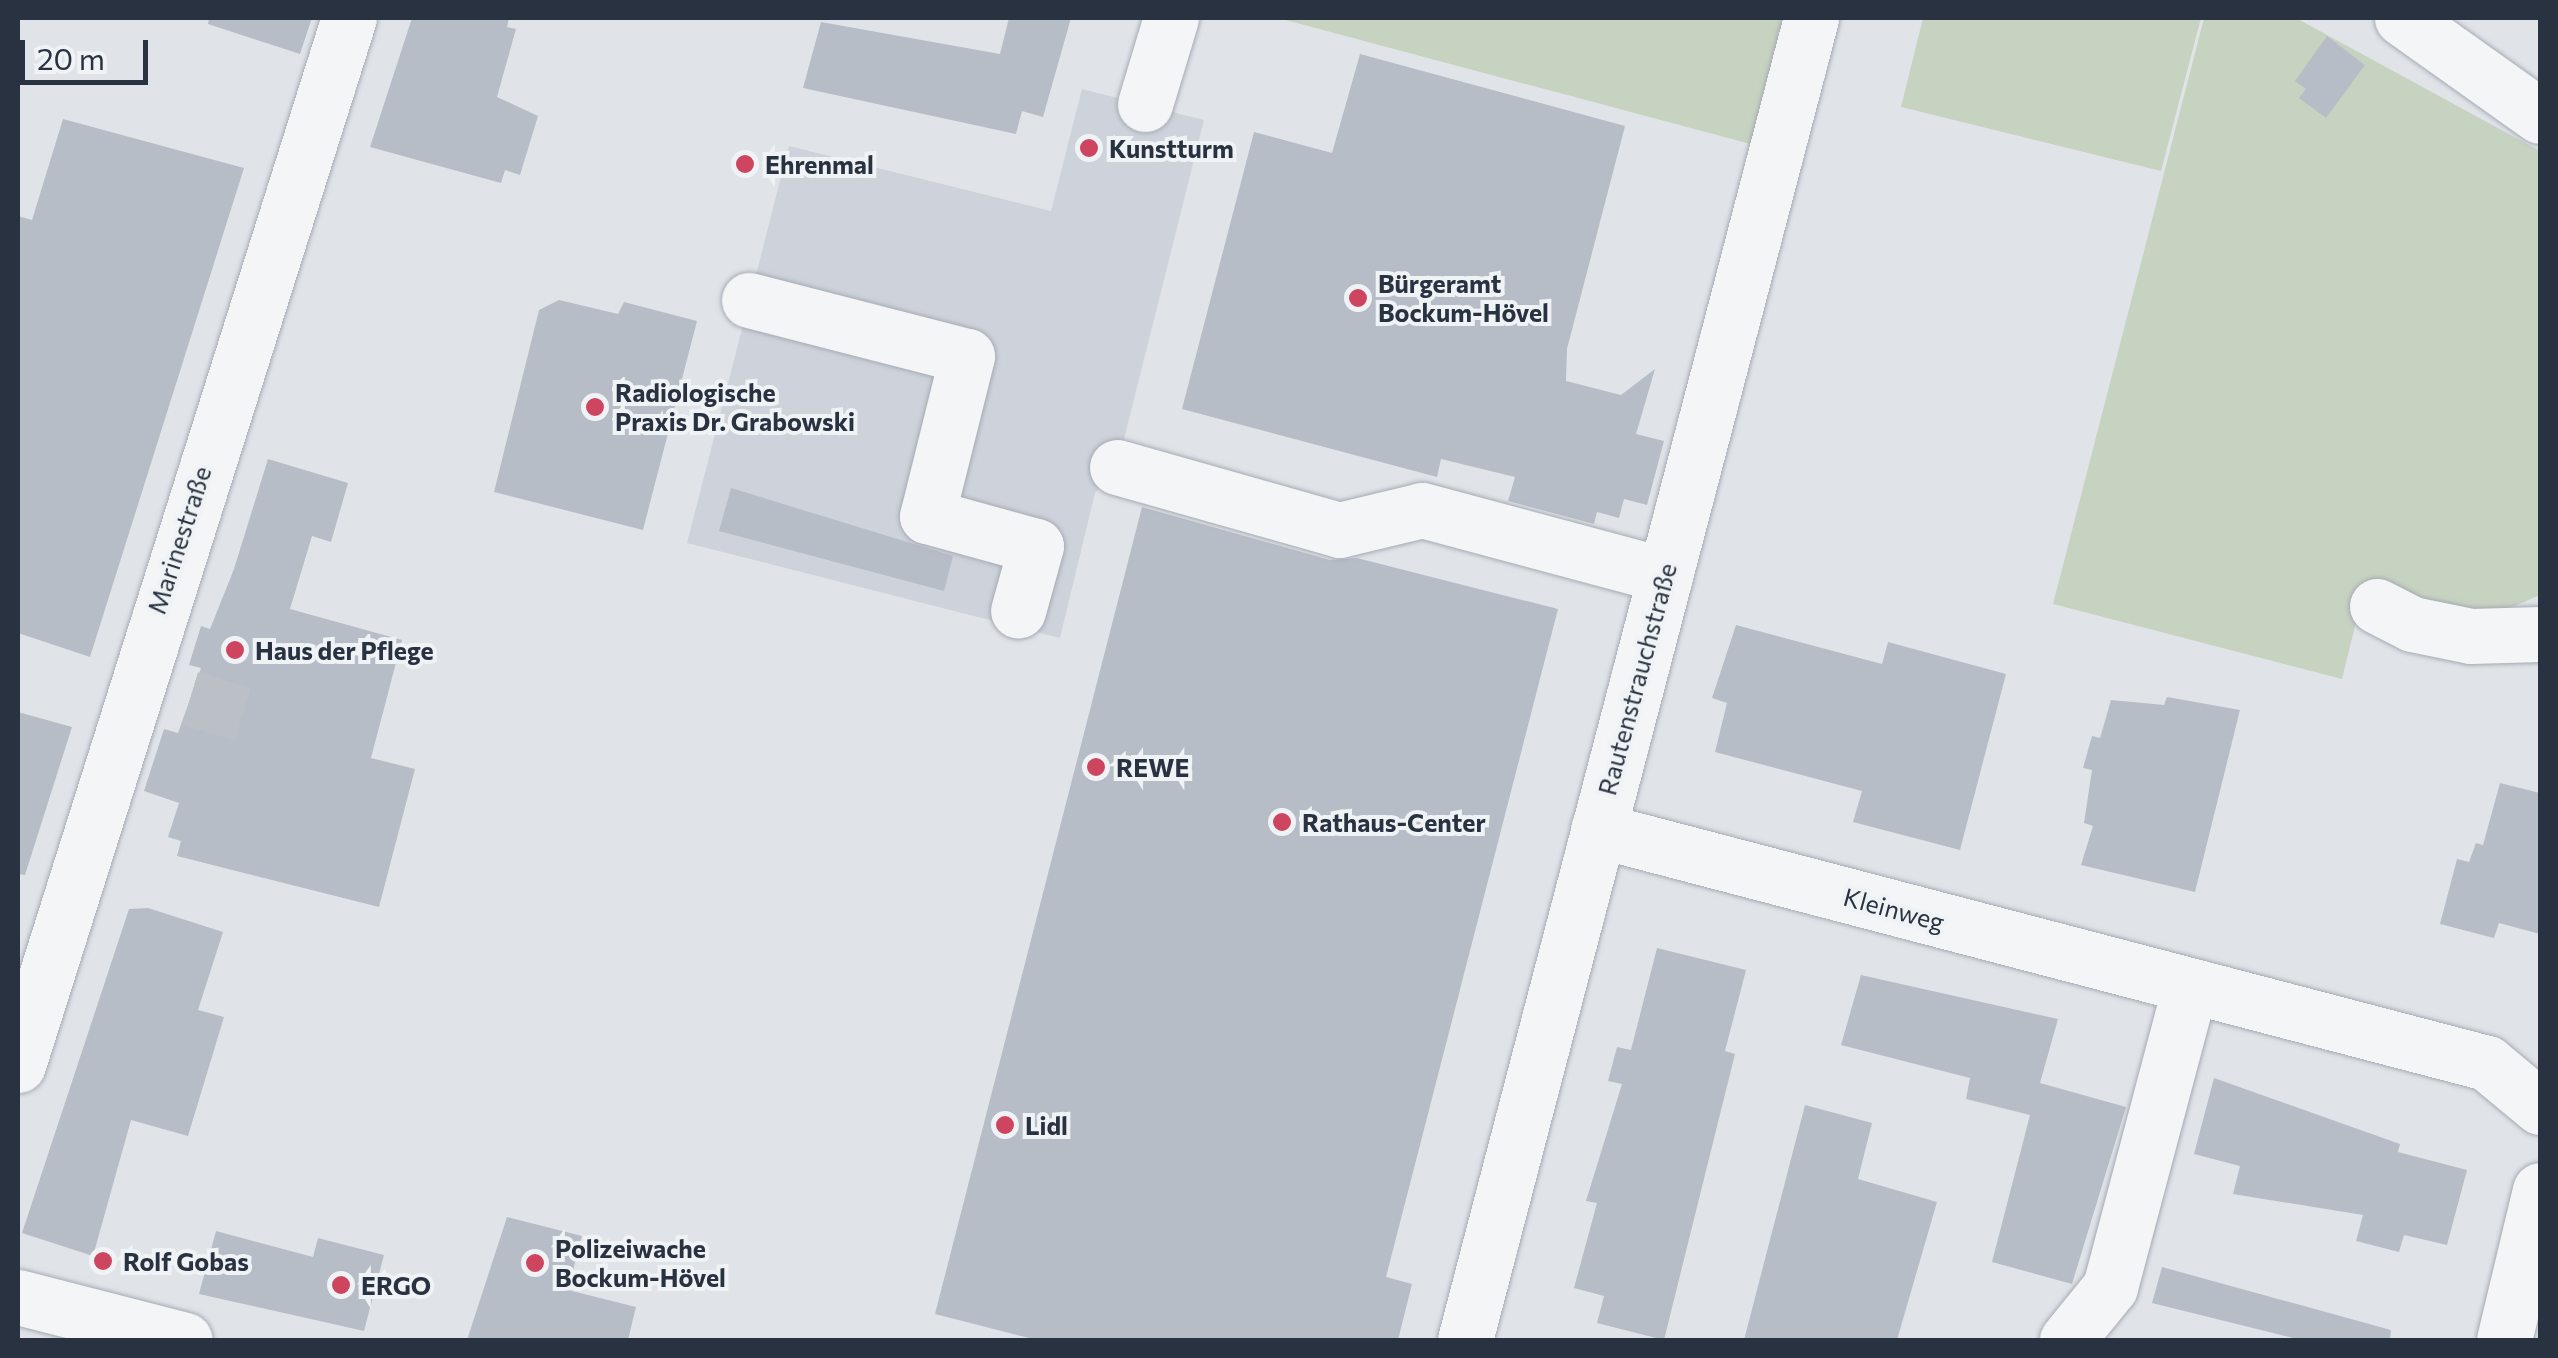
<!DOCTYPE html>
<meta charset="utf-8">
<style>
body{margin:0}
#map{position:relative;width:2558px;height:1358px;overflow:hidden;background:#e0e4e9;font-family:Commissioner,sans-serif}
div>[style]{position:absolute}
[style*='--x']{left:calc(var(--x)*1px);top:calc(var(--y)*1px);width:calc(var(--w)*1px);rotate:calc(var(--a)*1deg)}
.built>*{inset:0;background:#ced3db}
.green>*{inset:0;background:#c7d3c1}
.building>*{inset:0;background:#b7bdc6}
.minor-tunnel>*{height:55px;margin-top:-27.5px;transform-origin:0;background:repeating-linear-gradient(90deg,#bbc0c7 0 55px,transparent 0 83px)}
.roads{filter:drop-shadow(0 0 2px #a5abb3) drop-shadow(0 0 2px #a5abb3)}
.minor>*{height:55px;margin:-27.5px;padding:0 27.5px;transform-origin:27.5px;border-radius:27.5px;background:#f3f5f7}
.dots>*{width:28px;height:28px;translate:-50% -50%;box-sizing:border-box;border:5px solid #f0f3f6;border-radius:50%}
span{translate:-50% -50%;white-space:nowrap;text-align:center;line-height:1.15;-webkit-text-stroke:8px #f0f3f6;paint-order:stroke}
.poi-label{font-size:25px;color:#293240;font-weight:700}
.left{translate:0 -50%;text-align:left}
.street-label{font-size:25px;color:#293240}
.frame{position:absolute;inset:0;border:20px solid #293240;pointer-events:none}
.scale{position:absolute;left:20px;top:40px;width:128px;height:45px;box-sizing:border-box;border:5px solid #293240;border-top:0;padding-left:12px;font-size:30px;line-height:35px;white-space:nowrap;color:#293240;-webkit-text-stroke:8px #f0f3f6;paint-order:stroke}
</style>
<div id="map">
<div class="built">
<div style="clip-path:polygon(1082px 89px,1204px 120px,1117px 467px,1095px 493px,1060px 638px,687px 543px,789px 146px,1051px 211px)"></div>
</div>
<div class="green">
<div style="clip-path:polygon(1278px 18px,1789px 18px,1758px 146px)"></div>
<div style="clip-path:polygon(1923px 18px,2201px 18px,2161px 171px,1901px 107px)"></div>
<div style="clip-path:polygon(2204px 18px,2296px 18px,2540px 151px,2540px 595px,2472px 625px,2362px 598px,2342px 679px,2053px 604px)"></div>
</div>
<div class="building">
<div style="clip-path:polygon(209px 18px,312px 18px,300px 54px,208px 24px)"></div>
<div style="clip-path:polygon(412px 18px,509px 18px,507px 27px,516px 29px,497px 97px,538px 116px,520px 175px,505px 170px,501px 183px,370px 147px)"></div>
<div style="clip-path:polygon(1009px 18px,1071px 18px,1043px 117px,1022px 111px,1016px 134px,803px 88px,821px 22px,1000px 54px)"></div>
<div style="clip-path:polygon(2327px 36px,2365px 65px,2326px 118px,2299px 98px,2306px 89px,2295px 81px)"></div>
<div style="clip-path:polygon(1360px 54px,1625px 126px,1567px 349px,1566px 381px,1621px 395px,1655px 369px,1636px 434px,1664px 441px,1647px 505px,1624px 499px,1619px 518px,1597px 512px,1594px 524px,1508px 501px,1515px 477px,1441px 459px,1437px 477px,1182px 409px,1254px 132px,1332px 153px)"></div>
<div style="clip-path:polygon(63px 119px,244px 168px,90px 657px,18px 633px,18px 216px,32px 220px)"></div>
<div style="clip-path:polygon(559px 300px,618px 314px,624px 302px,697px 321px,643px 530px,494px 492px,539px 310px)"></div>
<div style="clip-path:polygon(268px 459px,348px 483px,331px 542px,312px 536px,290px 609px,402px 640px,371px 758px,415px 769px,379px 907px,177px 856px,181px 841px,168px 837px,179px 803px,144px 791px,164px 729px,178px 733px,201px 668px,189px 665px,201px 626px,210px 629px,234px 569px)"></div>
<div style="clip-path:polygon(731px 488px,953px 556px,944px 591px,719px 531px)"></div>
<div style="clip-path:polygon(1142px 507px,1330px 560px,1357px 558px,1558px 609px,1386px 1277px,1412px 1284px,1398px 1340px,1037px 1340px,935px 1314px)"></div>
<div style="clip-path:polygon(1736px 625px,1882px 664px,1888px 642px,2006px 674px,1960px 850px,1853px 822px,1862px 791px,1715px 752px,1727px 703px,1712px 698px)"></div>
<div style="clip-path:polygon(2167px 697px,2240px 710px,2195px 892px,2081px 865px,2093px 826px,2084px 823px,2092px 770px,2083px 768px,2092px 736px,2100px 738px,2111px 700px,2164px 705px)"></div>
<div style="clip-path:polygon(18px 712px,72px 727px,25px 875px,18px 874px)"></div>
<div style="clip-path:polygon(2500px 783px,2540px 793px,2540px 934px,2499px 923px,2494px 938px,2440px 924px,2457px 859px,2469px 862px,2476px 843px,2483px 845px)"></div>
<div style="clip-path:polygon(148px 908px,223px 932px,198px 1010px,224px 1017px,188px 1136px,131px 1120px,93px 1256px,22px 1233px,129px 909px)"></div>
<div style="clip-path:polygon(1657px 948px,1746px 970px,1725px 1051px,1735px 1054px,1664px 1340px,1597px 1323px,1604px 1296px,1574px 1288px,1597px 1203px,1586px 1201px,1622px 1084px,1608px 1081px,1617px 1047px,1631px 1050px)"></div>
<div style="clip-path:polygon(1861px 975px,2058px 1019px,2040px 1083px,2126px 1107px,2072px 1284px,1992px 1262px,2030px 1115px,1966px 1099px,1970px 1078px,1841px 1045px)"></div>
<div style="clip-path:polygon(2214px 1078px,2400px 1144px,2398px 1152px,2467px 1170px,2447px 1245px,2404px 1235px,2399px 1252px,2356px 1241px,2363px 1215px,2233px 1194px,2240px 1166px,2194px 1154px)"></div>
<div style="clip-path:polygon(1805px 1105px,1872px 1123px,1858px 1179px,1937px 1202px,1897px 1340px,1744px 1340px)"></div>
<div style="clip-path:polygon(507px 1217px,582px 1236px,568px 1290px,636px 1307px,628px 1340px,467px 1340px)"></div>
<div style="clip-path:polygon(216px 1231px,313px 1257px,318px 1238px,384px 1255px,364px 1331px,199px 1294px)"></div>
<div style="clip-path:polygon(2162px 1267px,2391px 1330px,2390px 1340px,2301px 1340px,2152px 1303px)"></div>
</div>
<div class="minor-tunnel">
<div style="--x:190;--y:698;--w:70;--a:16.6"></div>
</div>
<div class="roads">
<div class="minor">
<div style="--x:2402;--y:18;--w:169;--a:35.4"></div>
<div style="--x:1145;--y:104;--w:90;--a:-73.2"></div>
<div style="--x:749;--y:300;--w:225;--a:14.4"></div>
<div style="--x:967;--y:356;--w:165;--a:104"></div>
<div style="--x:927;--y:516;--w:113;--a:15.4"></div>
<div style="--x:1036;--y:546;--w:67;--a:105.5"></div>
<div style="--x:1117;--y:467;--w:231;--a:15.8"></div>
<div style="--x:1339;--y:530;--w:85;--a:-13.5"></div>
<div style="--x:1422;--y:510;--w:251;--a:15"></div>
<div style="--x:2377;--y:606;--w:39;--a:27"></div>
<div style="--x:2412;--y:624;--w:60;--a:11.5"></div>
<div style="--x:2471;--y:636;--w:69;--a:-1.7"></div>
<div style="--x:1598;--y:830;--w:919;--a:14.69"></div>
<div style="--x:2487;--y:1063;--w:69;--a:39.7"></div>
<div style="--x:18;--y:1065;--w:1098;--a:-72.46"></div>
<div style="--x:18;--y:1297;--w:172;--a:14.4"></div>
<div style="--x:1465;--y:1340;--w:1367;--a:-75.33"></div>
<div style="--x:2067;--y:1340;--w:68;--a:-50.9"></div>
<div style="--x:2110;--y:1287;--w:310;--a:-75.1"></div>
<div style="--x:2504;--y:1340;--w:154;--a:-76.5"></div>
</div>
</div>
<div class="dots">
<div style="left:1089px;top:148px;background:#ce4560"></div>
<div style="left:745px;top:164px;background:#ce4560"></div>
<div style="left:1358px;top:298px;background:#ce4560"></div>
<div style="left:595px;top:407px;background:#ce4560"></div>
<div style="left:235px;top:650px;background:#ce4560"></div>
<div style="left:1096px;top:767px;background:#ce4560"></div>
<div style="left:1282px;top:822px;background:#ce4560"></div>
<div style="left:1005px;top:1125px;background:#ce4560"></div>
<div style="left:103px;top:1261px;background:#ce4560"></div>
<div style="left:535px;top:1263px;background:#ce4560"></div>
<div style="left:341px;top:1285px;background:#ce4560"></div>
</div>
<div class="poi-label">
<span class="left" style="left:1109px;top:148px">Kunstturm</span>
<span class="left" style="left:765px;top:164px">Ehrenmal</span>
<span class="left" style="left:1378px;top:298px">Bürgeramt<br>Bockum-Hövel</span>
<span class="left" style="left:615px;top:407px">Radiologische<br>Praxis Dr. Grabowski</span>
<span class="left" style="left:255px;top:650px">Haus der Pflege</span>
<span class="left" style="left:1116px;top:767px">REWE</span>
<span class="left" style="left:1302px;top:822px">Rathaus-Center</span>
<span class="left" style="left:1025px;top:1125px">Lidl</span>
<span class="left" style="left:555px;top:1263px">Polizeiwache<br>Bockum-Hövel</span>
<span class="left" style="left:123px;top:1261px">Rolf Gobas</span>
<span class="left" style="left:361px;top:1285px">ERGO</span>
</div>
<div class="street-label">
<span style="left:179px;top:540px;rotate:-72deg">Marinestraße</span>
<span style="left:1637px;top:679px;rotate:-75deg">Rautenstrauchstraße</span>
<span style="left:1894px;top:909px;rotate:15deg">Kleinweg</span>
</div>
<div class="frame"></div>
<div class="scale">20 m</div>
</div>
